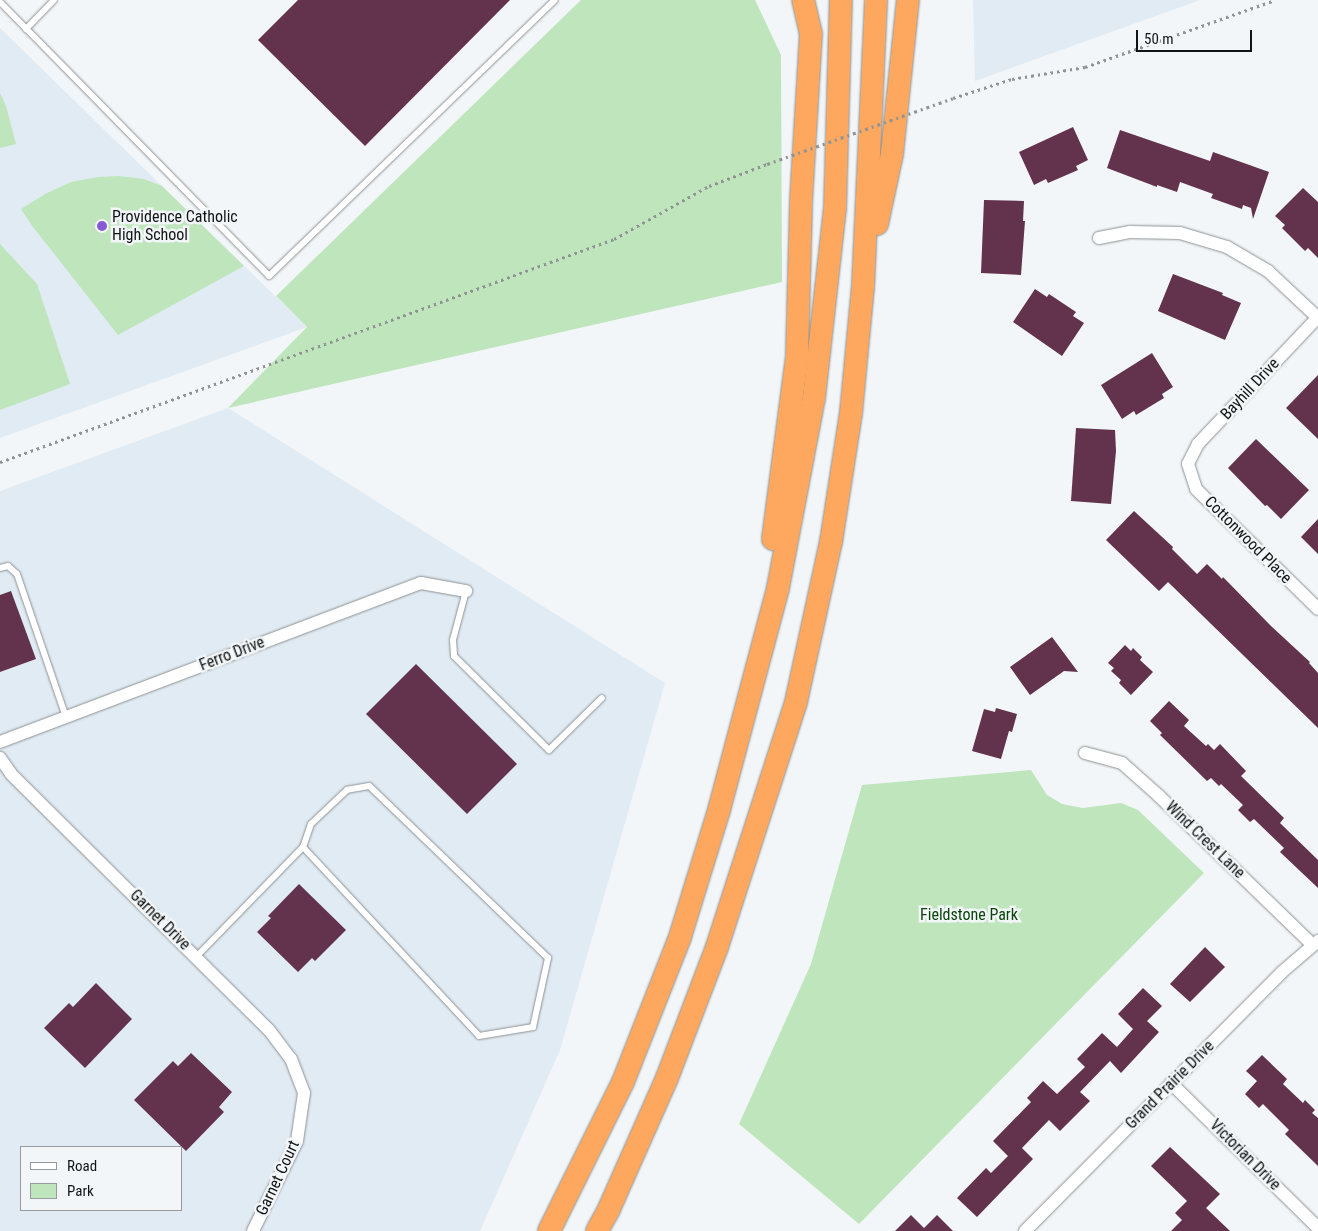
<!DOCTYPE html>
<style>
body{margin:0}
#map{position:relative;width:1318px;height:1231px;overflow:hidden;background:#f2f6f8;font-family:"Roboto Condensed",sans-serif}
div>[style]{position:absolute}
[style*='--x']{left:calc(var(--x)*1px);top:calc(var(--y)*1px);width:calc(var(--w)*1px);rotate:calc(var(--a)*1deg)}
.built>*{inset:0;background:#e1ebf3}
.green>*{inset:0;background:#bfe5bc}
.building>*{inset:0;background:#63334d}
.path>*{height:2.5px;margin-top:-1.25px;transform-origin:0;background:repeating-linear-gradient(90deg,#909394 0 2.5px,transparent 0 6.5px)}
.roads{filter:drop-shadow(0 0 1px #8d9193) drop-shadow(0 0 1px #8d9193)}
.lane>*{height:6px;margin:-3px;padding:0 3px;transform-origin:3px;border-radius:3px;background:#fff}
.street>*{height:12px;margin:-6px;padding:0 6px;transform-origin:6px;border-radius:6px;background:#fff}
.highway>*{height:22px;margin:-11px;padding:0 11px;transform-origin:11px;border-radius:11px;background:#fea75e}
.path-bridge>*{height:2.5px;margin-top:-1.25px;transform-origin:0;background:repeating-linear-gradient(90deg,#909394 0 2.5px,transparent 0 6.5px)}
.dots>*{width:14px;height:14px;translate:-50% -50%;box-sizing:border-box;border:2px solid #f2f6f8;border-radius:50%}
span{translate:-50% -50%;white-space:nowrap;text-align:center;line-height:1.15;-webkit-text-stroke:5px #f2f6f8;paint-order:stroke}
.poi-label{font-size:16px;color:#121314}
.left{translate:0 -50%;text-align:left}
.street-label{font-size:16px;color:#121314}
.park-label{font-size:16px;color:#074509}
.legend{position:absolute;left:20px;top:1146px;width:162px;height:65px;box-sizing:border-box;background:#f2f6f8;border:1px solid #989b9d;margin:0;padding:6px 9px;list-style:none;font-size:15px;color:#121314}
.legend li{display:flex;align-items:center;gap:10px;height:25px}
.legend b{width:25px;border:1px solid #989b9d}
.scale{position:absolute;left:1136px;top:30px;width:116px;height:22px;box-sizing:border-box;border:2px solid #121314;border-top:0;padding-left:6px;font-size:15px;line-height:18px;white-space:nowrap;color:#121314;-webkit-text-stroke:4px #f2f6f8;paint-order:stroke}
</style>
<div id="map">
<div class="built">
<div style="clip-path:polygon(973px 0,1200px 0,975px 81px)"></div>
<div style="clip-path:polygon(0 28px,162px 186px,307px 327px,0 438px)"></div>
<div style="clip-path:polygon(evenodd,228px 408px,665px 683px,560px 1050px,480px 1231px,0 1231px,0 491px,228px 408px,21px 1147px,181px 1147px,181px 1210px,21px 1210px,21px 1147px)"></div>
</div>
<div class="green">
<div style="clip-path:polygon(581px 0,755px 0,781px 55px,782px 282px,228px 408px,307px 327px,276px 296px)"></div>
<div style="clip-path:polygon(0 93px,6px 106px,16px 144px,0 148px)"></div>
<div style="clip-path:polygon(119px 176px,144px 179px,162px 186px,244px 266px,118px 335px,33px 227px,21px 209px,45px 194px,71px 182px,98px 177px)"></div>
<div style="clip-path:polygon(0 244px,37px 284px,70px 384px,0 410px)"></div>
<div style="clip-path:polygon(1031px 770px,1047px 795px,1062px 804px,1083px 808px,1121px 803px,1138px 810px,1204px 873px,859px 1224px,739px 1124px,811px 964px,862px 785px)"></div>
</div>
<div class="building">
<div style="clip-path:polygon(298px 0,510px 0,365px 146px,258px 40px)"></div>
<div style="clip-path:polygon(1073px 127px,1088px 160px,1076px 166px,1078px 170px,1048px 183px,1046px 179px,1034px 185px,1019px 152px)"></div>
<div style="clip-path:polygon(1120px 130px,1210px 161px,1213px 152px,1269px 172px,1253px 219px,1251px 208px,1243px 205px,1242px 209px,1211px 198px,1213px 194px,1180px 182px,1177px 192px,1157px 185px,1157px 187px,1107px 168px)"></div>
<div style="clip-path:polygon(1303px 188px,1318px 202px,1318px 258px,1308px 248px,1305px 251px,1282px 228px,1285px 225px,1275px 216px)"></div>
<div style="clip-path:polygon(984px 200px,1024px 201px,1023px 221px,1025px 221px,1021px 275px,981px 273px)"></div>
<div style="clip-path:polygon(1173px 274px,1223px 293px,1222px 295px,1241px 303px,1225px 340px,1158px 311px)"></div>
<div style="clip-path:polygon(1035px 289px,1047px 297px,1049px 294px,1076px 312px,1073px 316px,1084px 323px,1062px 356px,1013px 322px)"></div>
<div style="clip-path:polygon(1152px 353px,1173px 387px,1162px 394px,1164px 398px,1136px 415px,1134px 411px,1122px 419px,1101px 385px)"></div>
<div style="clip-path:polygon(1318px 375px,1318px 439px,1286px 408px)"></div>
<div style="clip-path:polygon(1076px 428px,1115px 430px,1116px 451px,1111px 504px,1071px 501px)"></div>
<div style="clip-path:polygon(1256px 439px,1309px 490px,1281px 519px,1267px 505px,1265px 506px,1228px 468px)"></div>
<div style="clip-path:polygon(1134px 511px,1173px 547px,1172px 549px,1197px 574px,1207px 564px,1222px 579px,1223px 577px,1271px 626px,1310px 662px,1309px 663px,1318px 673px,1318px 728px,1168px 582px,1159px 591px,1106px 540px)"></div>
<div style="clip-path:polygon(1318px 519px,1318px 554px,1301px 537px)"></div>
<div style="clip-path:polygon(11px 591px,36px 659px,0 672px,0 595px)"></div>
<div style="clip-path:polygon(1052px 637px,1078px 672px,1064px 671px,1030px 695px,1010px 667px)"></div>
<div style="clip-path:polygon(1125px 645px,1131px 651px,1133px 648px,1142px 657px,1140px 660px,1153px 672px,1131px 695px,1119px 683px,1121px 680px,1111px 671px,1114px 668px,1108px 663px)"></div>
<div style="clip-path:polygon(416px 664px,517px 764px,467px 814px,366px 714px)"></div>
<div style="clip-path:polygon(1169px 701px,1189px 720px,1184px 726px,1206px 746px,1208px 744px,1214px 750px,1220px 744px,1246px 771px,1241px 776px,1284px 818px,1280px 823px,1318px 860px,1318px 888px,1280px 852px,1284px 848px,1254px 819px,1250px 822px,1238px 810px,1243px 805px,1221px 784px,1219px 786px,1211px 778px,1207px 781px,1160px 735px,1162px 733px,1150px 721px)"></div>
<div style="clip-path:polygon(996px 708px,1017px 714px,1012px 732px,1009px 731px,1001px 759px,972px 751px,984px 709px,995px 712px)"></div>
<div style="clip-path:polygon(299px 884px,346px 930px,315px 961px,312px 958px,298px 972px,257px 932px,271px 918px,268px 916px)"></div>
<div style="clip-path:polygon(1205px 947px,1225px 967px,1190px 1002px,1170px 984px)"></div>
<div style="clip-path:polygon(96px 983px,132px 1019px,85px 1068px,44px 1028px,69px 1003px,73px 1007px)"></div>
<div style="clip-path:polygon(1143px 988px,1162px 1006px,1147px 1021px,1159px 1032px,1121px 1073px,1110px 1061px,1080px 1092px,1090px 1101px,1060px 1131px,1049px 1120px,1022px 1148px,1033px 1159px,977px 1217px,957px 1198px,986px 1168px,991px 1173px,1008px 1156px,993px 1141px,1031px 1102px,1027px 1098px,1043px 1081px,1057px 1094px,1085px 1067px,1077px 1059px,1102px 1033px,1117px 1047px,1133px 1029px,1118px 1014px)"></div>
<div style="clip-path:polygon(191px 1053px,232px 1092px,219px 1107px,224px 1112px,186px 1151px,134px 1100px,173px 1061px,178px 1066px)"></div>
<div style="clip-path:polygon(1262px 1055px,1287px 1079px,1283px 1084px,1303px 1103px,1305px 1100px,1315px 1110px,1312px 1113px,1318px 1118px,1318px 1166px,1285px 1134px,1289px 1130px,1263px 1104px,1259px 1108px,1245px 1094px,1257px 1081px,1246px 1071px)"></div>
<div style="clip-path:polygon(1170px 1147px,1220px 1194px,1206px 1208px,1230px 1231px,1171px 1231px,1182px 1220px,1175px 1213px,1187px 1201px,1151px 1166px)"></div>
<div style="clip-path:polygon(911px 1215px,924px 1228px,937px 1215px,953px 1231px,895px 1231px)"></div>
</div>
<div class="path">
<div style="--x:953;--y:98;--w:62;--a:-17.9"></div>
<div style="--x:1012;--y:79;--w:74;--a:-9.3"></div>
<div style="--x:1085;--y:67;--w:201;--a:-19.4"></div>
<div style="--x:0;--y:462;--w:653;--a:-19.96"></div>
<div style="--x:614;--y:239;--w:109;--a:-29.2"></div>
<div style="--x:709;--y:186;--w:62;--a:-20.8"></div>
</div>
<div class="roads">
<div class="lane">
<div style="--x:0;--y:2;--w:384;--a:45.5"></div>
<div style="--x:269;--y:276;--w:397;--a:-44"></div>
<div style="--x:26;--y:29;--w:40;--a:-46"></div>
<div style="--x:0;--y:568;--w:8;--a:-14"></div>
<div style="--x:8;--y:566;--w:12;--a:42"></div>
<div style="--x:17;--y:574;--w:151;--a:71.1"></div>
<div style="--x:466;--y:591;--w:51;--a:104.9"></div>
<div style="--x:453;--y:640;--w:16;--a:86"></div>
<div style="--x:454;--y:656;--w:134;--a:44.7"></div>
<div style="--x:549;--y:750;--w:74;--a:-44.5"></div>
<div style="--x:196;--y:957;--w:153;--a:-45.8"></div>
<div style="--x:303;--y:847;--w:258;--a:47"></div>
<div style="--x:479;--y:1036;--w:55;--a:-9.5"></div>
<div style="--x:533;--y:1027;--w:71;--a:-77.7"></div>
<div style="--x:548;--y:958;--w:248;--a:-136.1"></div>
<div style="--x:369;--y:786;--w:22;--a:170"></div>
<div style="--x:347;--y:790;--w:50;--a:136.6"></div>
<div style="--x:311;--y:824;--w:24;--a:109"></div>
</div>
<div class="street">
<div style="--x:1099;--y:238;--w:32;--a:-11"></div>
<div style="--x:1130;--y:232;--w:50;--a:1.1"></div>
<div style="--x:1180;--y:233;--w:49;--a:16.6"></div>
<div style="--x:1227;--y:247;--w:48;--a:30.3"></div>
<div style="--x:1268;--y:271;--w:69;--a:43.2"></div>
<div style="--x:1318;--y:317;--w:175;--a:133.4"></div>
<div style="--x:1198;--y:444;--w:22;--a:117"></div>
<div style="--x:1188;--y:464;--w:26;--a:72"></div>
<div style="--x:1196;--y:489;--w:171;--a:44.5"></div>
<div style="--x:0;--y:742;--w:450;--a:-20.7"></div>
<div style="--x:421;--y:583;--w:46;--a:10.1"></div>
<div style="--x:1085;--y:753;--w:38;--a:15"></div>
<div style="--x:1122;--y:763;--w:50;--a:41.7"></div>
<div style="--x:1159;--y:796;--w:214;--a:44.1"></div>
<div style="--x:0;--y:758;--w:19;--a:55"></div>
<div style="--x:11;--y:774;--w:363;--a:44.8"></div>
<div style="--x:269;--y:1030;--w:36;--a:53"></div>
<div style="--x:291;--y:1059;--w:36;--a:69"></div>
<div style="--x:304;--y:1093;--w:49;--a:98.3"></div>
<div style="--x:297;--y:1141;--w:100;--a:116.1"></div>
<div style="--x:1171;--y:1083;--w:206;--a:44.6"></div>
<div style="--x:1025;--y:1231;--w:365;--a:-45.2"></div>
<div style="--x:1282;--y:972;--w:48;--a:-40.7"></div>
</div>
<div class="highway">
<div style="--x:877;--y:224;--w:72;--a:-77.9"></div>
<div style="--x:892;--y:154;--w:155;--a:-84.1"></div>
<div style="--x:773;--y:539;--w:185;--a:-82.5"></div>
<div style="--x:797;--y:356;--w:155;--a:-88.5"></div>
<div style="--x:801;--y:201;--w:167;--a:-86.6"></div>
<div style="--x:811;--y:34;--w:35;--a:-103"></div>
<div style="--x:549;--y:1231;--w:166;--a:-63.6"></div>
<div style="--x:623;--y:1082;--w:156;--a:-68.5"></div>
<div style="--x:680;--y:937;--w:133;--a:-72.9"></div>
<div style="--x:719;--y:810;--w:230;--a:-75.1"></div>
<div style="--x:778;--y:588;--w:193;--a:-79.3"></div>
<div style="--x:814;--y:398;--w:190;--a:-83.7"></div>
<div style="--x:835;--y:209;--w:209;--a:-88.4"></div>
<div style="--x:597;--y:1231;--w:25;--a:-61"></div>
<div style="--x:609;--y:1209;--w:143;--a:-66.1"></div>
<div style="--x:667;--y:1078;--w:140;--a:-69.1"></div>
<div style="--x:717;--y:947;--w:257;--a:-72.1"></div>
<div style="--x:796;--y:702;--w:164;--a:-77.7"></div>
<div style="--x:831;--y:542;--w:131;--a:-81.2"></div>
<div style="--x:851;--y:413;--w:127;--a:-84.6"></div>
<div style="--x:863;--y:287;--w:287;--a:-87.4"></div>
</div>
</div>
<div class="path-bridge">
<div style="--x:767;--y:164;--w:197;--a:-19.5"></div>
</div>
<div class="dots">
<div style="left:102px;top:226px;background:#875bd5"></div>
</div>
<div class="poi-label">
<span class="left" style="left:112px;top:226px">Providence Catholic<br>High School</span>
</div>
<div class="street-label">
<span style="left:1250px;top:389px;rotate:-47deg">Bayhill Drive</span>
<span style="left:1248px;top:540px;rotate:45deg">Cottonwood Place</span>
<span style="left:232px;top:654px;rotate:-21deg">Ferro Drive</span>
<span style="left:1205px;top:840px;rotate:44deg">Wind Crest Lane</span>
<span style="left:160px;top:920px;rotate:45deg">Garnet Drive</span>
<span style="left:1170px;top:1085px;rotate:-45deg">Grand Prairie Drive</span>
<span style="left:1245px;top:1155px;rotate:45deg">Victorian Drive</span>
<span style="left:278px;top:1178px;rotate:-65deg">Garnet Court</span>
</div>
<div class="park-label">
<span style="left:969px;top:915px">Fieldstone Park</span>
</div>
<ul class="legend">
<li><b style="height:6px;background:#fff"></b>Road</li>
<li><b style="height:14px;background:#bfe5bc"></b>Park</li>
</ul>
<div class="scale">50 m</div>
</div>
